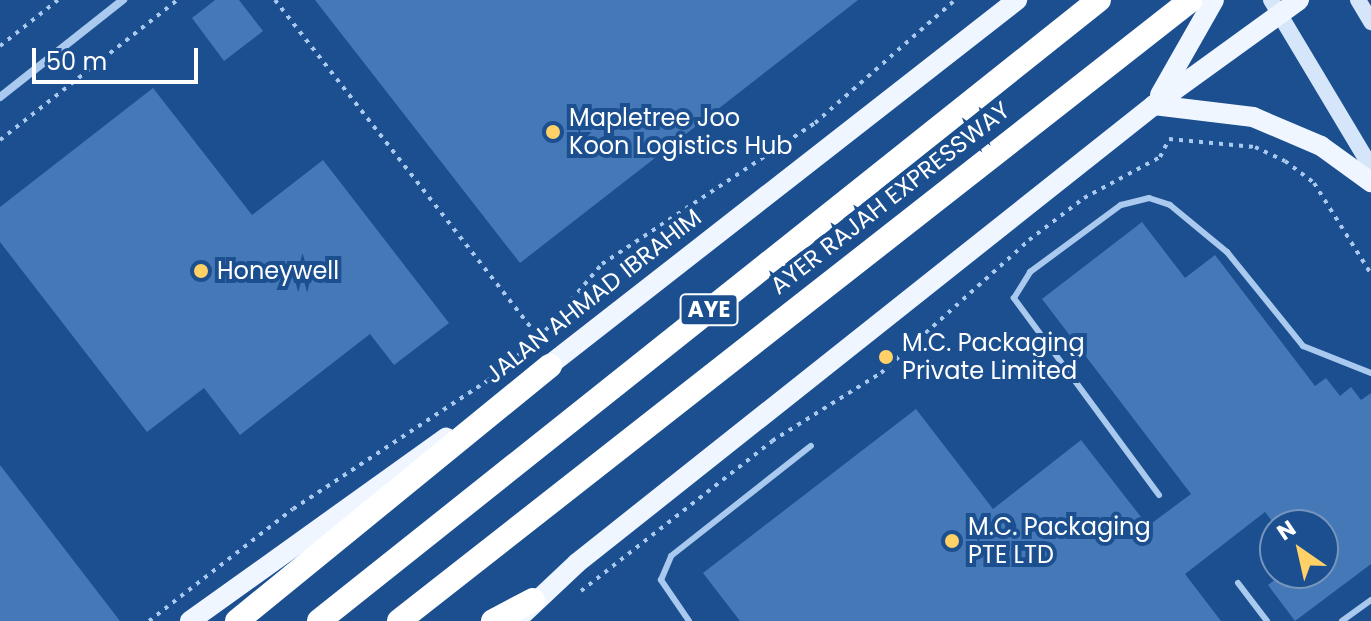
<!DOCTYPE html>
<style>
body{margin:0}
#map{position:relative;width:1371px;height:621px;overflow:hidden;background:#1b4f8f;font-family:Poppins,sans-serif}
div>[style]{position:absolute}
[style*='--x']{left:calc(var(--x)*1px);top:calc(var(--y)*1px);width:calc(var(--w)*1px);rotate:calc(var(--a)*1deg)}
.building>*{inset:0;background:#4478b7}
.path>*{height:4px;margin-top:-2px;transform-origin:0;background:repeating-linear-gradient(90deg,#a9c9ee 0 4px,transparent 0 10px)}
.lane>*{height:6px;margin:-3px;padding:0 3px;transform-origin:3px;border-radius:3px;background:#a9c9ee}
.street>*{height:8px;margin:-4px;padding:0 4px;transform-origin:4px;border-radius:4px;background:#a9c9ee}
.secondary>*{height:16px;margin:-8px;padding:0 8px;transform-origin:8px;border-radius:8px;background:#d6e6fa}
.primary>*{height:20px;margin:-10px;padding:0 10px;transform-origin:10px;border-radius:10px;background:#f0f6ff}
.highway>*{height:24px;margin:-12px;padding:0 12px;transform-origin:12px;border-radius:12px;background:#fff}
.dots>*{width:22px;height:22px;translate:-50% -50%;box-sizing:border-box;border:4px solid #1b4f8f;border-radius:50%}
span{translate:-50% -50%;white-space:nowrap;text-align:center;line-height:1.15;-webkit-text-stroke:8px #1b4f8f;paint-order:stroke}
.shield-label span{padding:2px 6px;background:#1b4f8f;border:2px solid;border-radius:6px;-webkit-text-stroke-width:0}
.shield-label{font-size:22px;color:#fff;font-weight:700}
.poi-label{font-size:24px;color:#fff}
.left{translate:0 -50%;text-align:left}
.street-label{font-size:24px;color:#fff}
.north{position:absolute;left:1259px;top:509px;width:80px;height:80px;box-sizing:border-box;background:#1b4f8f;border:2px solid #7695bc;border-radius:50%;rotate:326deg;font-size:22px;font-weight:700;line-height:32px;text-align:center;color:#fff}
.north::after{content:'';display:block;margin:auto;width:28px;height:36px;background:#ffd166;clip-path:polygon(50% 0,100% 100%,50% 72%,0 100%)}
.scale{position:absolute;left:32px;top:48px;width:166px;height:36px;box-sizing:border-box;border:4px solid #fff;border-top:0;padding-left:10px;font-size:24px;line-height:28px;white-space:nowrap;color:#fff;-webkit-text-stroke:6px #1b4f8f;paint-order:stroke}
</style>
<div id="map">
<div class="building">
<div style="clip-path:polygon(215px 0,239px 0,263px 31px,224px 61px,192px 18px)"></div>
<div style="clip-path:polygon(315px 0,858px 0,520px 263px)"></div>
<div style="clip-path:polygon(153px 88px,252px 215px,323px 160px,449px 323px,394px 365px,370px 334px,240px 435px,204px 388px,147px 432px,0 242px,0 207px)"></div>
<div style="clip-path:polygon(1142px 222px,1185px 278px,1215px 255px,1315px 386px,1326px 378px,1340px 396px,1351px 387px,1361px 400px,1371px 393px,1371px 564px,1295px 621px,1268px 585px,1284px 573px,1323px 573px,1323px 525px,1275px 525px,1265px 512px,1185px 574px,1221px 621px,740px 621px,703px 573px,916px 409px,993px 509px,1081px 440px,1148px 526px,1191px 494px,1042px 299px)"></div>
<div style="clip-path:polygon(0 465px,120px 621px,0 621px)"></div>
</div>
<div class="path">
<div style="--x:275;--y:0;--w:429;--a:52"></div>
<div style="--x:0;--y:46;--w:74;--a:-38.4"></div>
<div style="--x:0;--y:140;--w:226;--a:-38.3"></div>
<div style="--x:581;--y:591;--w:243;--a:-38.1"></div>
<div style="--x:772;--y:441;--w:128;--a:-32"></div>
<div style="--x:881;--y:373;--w:199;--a:-41.9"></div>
<div style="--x:1029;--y:240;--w:69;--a:-37.4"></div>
<div style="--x:1084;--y:198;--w:86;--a:-28.3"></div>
<div style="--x:1160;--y:157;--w:20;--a:-63"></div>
<div style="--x:1169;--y:139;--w:86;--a:5.3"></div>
<div style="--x:1255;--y:147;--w:33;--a:25"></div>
<div style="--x:1285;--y:161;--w:36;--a:37"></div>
<div style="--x:1314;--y:183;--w:107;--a:57.9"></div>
<div style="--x:149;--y:621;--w:182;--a:-37.9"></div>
<div style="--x:293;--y:509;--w:232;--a:-33.4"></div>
<div style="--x:487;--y:381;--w:67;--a:-39.6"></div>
<div style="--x:539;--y:338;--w:97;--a:-49.6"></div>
<div style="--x:602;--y:264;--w:255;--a:-33.5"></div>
<div style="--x:815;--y:123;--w:186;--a:-41.3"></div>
</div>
<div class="lane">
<div style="--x:1159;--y:495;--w:245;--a:-126.4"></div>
<div style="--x:1014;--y:298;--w:31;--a:-58"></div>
<div style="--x:1030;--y:272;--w:113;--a:-36.4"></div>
<div style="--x:1121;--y:205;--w:29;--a:-14"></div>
<div style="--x:1149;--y:198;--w:22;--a:18"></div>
<div style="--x:1170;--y:205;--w:74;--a:39.5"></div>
<div style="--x:1227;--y:252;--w:121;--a:51"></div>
<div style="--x:1303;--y:346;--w:73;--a:21.7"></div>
<div style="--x:1238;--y:583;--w:48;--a:52.7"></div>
<div style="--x:689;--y:621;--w:50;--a:-124.3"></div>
<div style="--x:661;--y:580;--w:26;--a:-67"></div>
<div style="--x:671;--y:556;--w:178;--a:-38.2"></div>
<div style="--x:1342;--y:621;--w:36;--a:-36"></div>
</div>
<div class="street">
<div style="--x:0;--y:97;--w:157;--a:-38.3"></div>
</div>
<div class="secondary">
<div style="--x:1271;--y:0;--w:195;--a:59.1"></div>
<div style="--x:1358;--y:0;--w:26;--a:59"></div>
</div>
<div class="primary">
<div style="--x:1160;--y:95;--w:109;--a:-60.4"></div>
<div style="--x:1154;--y:105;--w:100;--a:6.9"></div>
<div style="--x:1253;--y:117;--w:74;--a:23.1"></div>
<div style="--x:1321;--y:146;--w:62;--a:35.8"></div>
<div style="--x:538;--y:374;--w:608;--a:-37.98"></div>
<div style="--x:524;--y:613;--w:73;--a:-43.3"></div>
<div style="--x:577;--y:563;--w:737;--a:-38.44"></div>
<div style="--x:1154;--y:105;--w:179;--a:-35.9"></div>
<div style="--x:190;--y:621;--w:315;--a:-35.6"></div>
</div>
<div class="highway">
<div style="--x:237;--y:621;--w:404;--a:-39.2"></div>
<div style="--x:319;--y:621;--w:997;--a:-38.53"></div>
<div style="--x:399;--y:621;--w:1006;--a:-38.1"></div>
<div style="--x:493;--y:621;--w:45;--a:-27.7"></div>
</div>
<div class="dots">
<div style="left:553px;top:132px;background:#ffd166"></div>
<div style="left:201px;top:271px;background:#ffd166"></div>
<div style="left:886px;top:357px;background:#ffd166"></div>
<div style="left:952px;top:541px;background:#ffd166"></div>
</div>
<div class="shield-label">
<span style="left:709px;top:310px">AYE</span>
</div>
<div class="poi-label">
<span class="left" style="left:569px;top:132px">Mapletree Joo<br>Koon Logistics Hub</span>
<span class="left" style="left:217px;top:271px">Honeywell</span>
<span class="left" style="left:902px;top:357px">M.C. Packaging<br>Private Limited</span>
<span class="left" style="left:968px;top:541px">M.C. Packaging<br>PTE LTD</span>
</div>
<div class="street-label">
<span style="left:890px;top:198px;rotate:-38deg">AYER RAJAH EXPRESSWAY</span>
<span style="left:593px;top:296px;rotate:-38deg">JALAN AHMAD IBRAHIM</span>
</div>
<div class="north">N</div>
<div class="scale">50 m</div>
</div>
